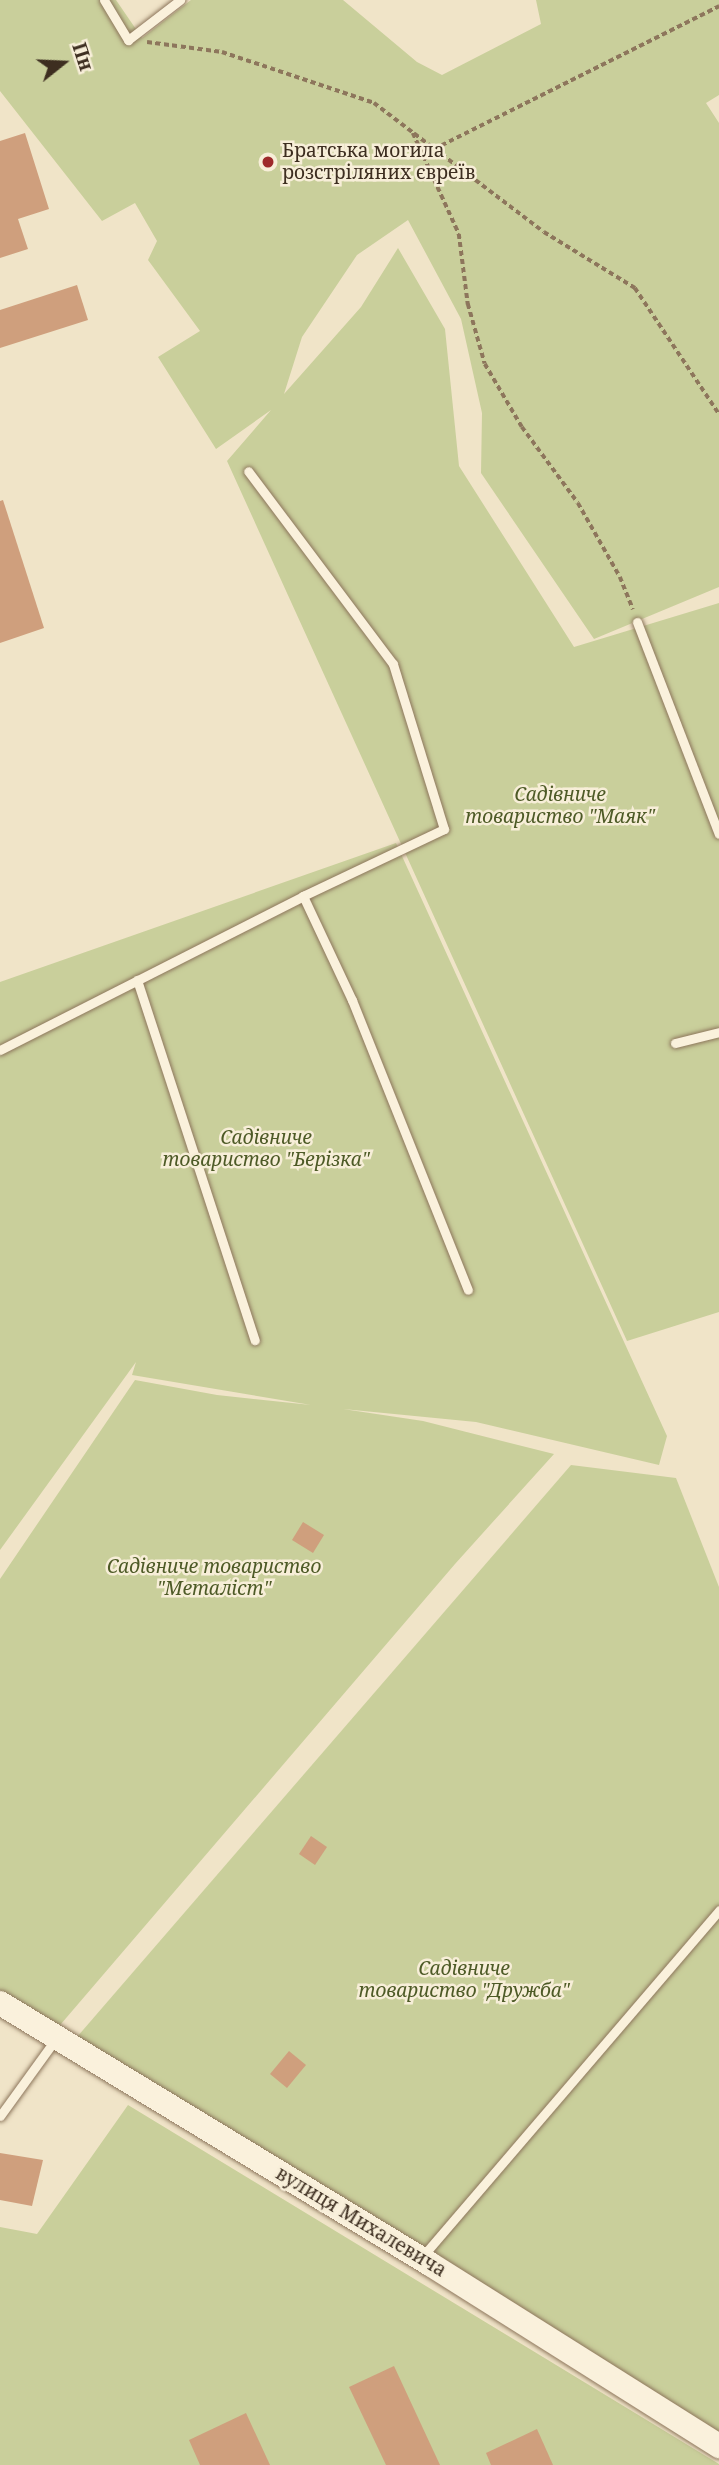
<!DOCTYPE html>
<meta charset="utf-8">
<style>
body{margin:0}
#map{position:relative;width:719px;height:2465px;overflow:hidden;background:#f0e4c8;font-family:"Noto Serif",serif}
div>[style]{position:absolute}
[style*='--x']{left:calc(var(--x)*1px);top:calc(var(--y)*1px);width:calc(var(--w)*1px);rotate:calc(var(--a)*1deg)}
.green>*{inset:0;background:#c9cf9b}
.building>*{inset:0;background:#cf9f7d}
.path>*{height:3.5px;margin-top:-1.75px;transform-origin:0;background:repeating-linear-gradient(90deg,#8d765c 0 5px,transparent 0 8.5px)}
.roads{filter:drop-shadow(0 0 2px #8d765c) drop-shadow(0 0 2px #8d765c)}
.lane>*{height:9px;margin:-4.5px;padding:0 4.5px;transform-origin:4.5px;border-radius:4.5px;background:#faf1dc}
.secondary>*{height:24px;margin:-12px;padding:0 12px;transform-origin:12px;border-radius:12px;background:#faf1dc}
.dots>*{width:19px;height:19px;translate:-50% -50%;box-sizing:border-box;border:4px solid #f7eed8;border-radius:50%}
span{translate:-50% -50%;white-space:nowrap;text-align:center;line-height:1.15;-webkit-text-stroke:5px #f7eed8;paint-order:stroke}
.poi-label{font-size:19px;color:#3d2e20}
.left{translate:0 -50%;text-align:left}
.park-label{font-size:19px;color:#4d5a26;font-style:italic}
.street-label{font-size:19px;color:#3d2e20}
.north{position:absolute;left:28px;top:28px;width:70px;height:70px;-webkit-text-stroke:5px #f7eed8;paint-order:stroke;rotate:72deg;font-size:19px;font-weight:700;line-height:28px;text-align:center;color:#3d2e20}
.north::after{content:'';display:block;margin:auto;width:24px;height:32px;background:#3d2e20;clip-path:polygon(50% 0,100% 100%,50% 72%,0 100%)}
</style>
<div id="map">
<div class="green">
<div style="clip-path:polygon(0 0,116px 0,142px 38px,191px 0,343px 0,417px 62px,442px 75px,541px 24px,536px 0,719px 0,719px 95px,706px 103px,719px 123px,719px 587px,594px 639px,481px 473px,482px 413px,461px 319px,408px 220px,357px 255px,302px 337px,284px 394px,361px 307px,398px 248px,445px 329px,459px 466px,574px 647px,719px 603px,719px 1312px,627px 1341px,227px 461px,271px 410px,216px 449px,158px 357px,200px 331px,148px 260px,157px 241px,135px 203px,102px 221px,0 91px)"></div>
<div style="clip-path:polygon(396px 843px,667px 1436px,659px 1465px,476px 1422px,343px 1409px,423px 1421px,554px 1454px,455px 1564px,55px 2031px,0 1998px,0 1579px,135px 1380px,217px 1395px,311px 1405px,132px 1375px,136px 1362px,0 1550px,0 982px)"></div>
<div style="clip-path:polygon(571px 1465px,676px 1478px,719px 1587px,719px 2443px,77px 2037px)"></div>
<div style="clip-path:polygon(128px 2105px,719px 2464px,719px 2465px,0 2465px,0 2227px,37px 2234px)"></div>
</div>
<div class="building">
<div style="clip-path:polygon(25px 133px,49px 209px,18px 219px,28px 249px,0 258px,0 141px)"></div>
<div style="clip-path:polygon(77px 285px,88px 320px,0 348px,0 310px)"></div>
<div style="clip-path:polygon(3px 500px,44px 628px,0 643px,0 501px)"></div>
<div style="clip-path:polygon(303px 1522px,324px 1535px,313px 1553px,292px 1540px)"></div>
<div style="clip-path:polygon(311px 1836px,327px 1847px,315px 1865px,299px 1854px)"></div>
<div style="clip-path:polygon(289px 2051px,306px 2065px,287px 2088px,270px 2074px)"></div>
<div style="clip-path:polygon(0 2153px,43px 2160px,32px 2206px,0 2200px)"></div>
<div style="clip-path:polygon(394px 2366px,440px 2465px,386px 2465px,349px 2387px)"></div>
<div style="clip-path:polygon(246px 2413px,270px 2465px,200px 2465px,189px 2440px)"></div>
<div style="clip-path:polygon(537px 2429px,553px 2465px,491px 2465px,486px 2453px)"></div>
</div>
<div class="path">
<div style="--x:147;--y:42;--w:76;--a:7.6"></div>
<div style="--x:222;--y:52;--w:160;--a:18.5"></div>
<div style="--x:374;--y:103;--w:213;--a:37.2"></div>
<div style="--x:544;--y:232;--w:107;--a:31.6"></div>
<div style="--x:635;--y:288;--w:151;--a:56.3"></div>
<div style="--x:413;--y:133;--w:111;--a:65.5"></div>
<div style="--x:459;--y:234;--w:71;--a:82.7"></div>
<div style="--x:468;--y:304;--w:62;--a:74.2"></div>
<div style="--x:485;--y:364;--w:73;--a:59.6"></div>
<div style="--x:522;--y:427;--w:94;--a:53.6"></div>
<div style="--x:578;--y:503;--w:85;--a:60.4"></div>
<div style="--x:620;--y:577;--w:35;--a:68"></div>
<div style="--x:434;--y:149;--w:319;--a:-26.6"></div>
</div>
<div class="roads">
<div class="lane">
<div style="--x:104;--y:0;--w:47;--a:59"></div>
<div style="--x:128;--y:40;--w:66;--a:-37.6"></div>
<div style="--x:637;--y:622;--w:227;--a:68.9"></div>
<div style="--x:303;--y:896;--w:115;--a:64.8"></div>
<div style="--x:352;--y:1000;--w:312;--a:68.2"></div>
<div style="--x:137;--y:980;--w:379;--a:71.9"></div>
<div style="--x:675;--y:1043;--w:45;--a:-14"></div>
<div style="--x:0;--y:1050;--w:340;--a:-26.9"></div>
<div style="--x:303;--y:896;--w:156;--a:-25.4"></div>
<div style="--x:444;--y:829;--w:173;--a:-107.2"></div>
<div style="--x:393;--y:664;--w:241;--a:-126.9"></div>
<div style="--x:0;--y:2116;--w:94;--a:-54.1"></div>
<div style="--x:422;--y:2257;--w:457;--a:-49.4"></div>
</div>
<div class="secondary">
<div style="--x:0;--y:2003;--w:503;--a:31.26"></div>
<div style="--x:430;--y:2264;--w:342;--a:32.2"></div>
</div>
</div>
<div class="dots">
<div style="left:268px;top:162px;background:#9e2a2b"></div>
</div>
<div class="poi-label">
<span class="left" style="left:282px;top:162px">Братська могила<br>розстріляних євреїв</span>
</div>
<div class="park-label">
<span style="left:560px;top:806px">Садівниче<br>товариство "Маяк"</span>
<span style="left:266px;top:1149px">Садівниче<br>товариство "Берізка"</span>
<span style="left:214px;top:1578px">Садівниче товариство<br>"Металіст"</span>
<span style="left:464px;top:1980px">Садівниче<br>товариство "Дружба"</span>
</div>
<div class="street-label">
<span style="left:361px;top:2222px;rotate:31deg">вулиця Михалевича</span>
</div>
<div class="north">Пн</div>
</div>
